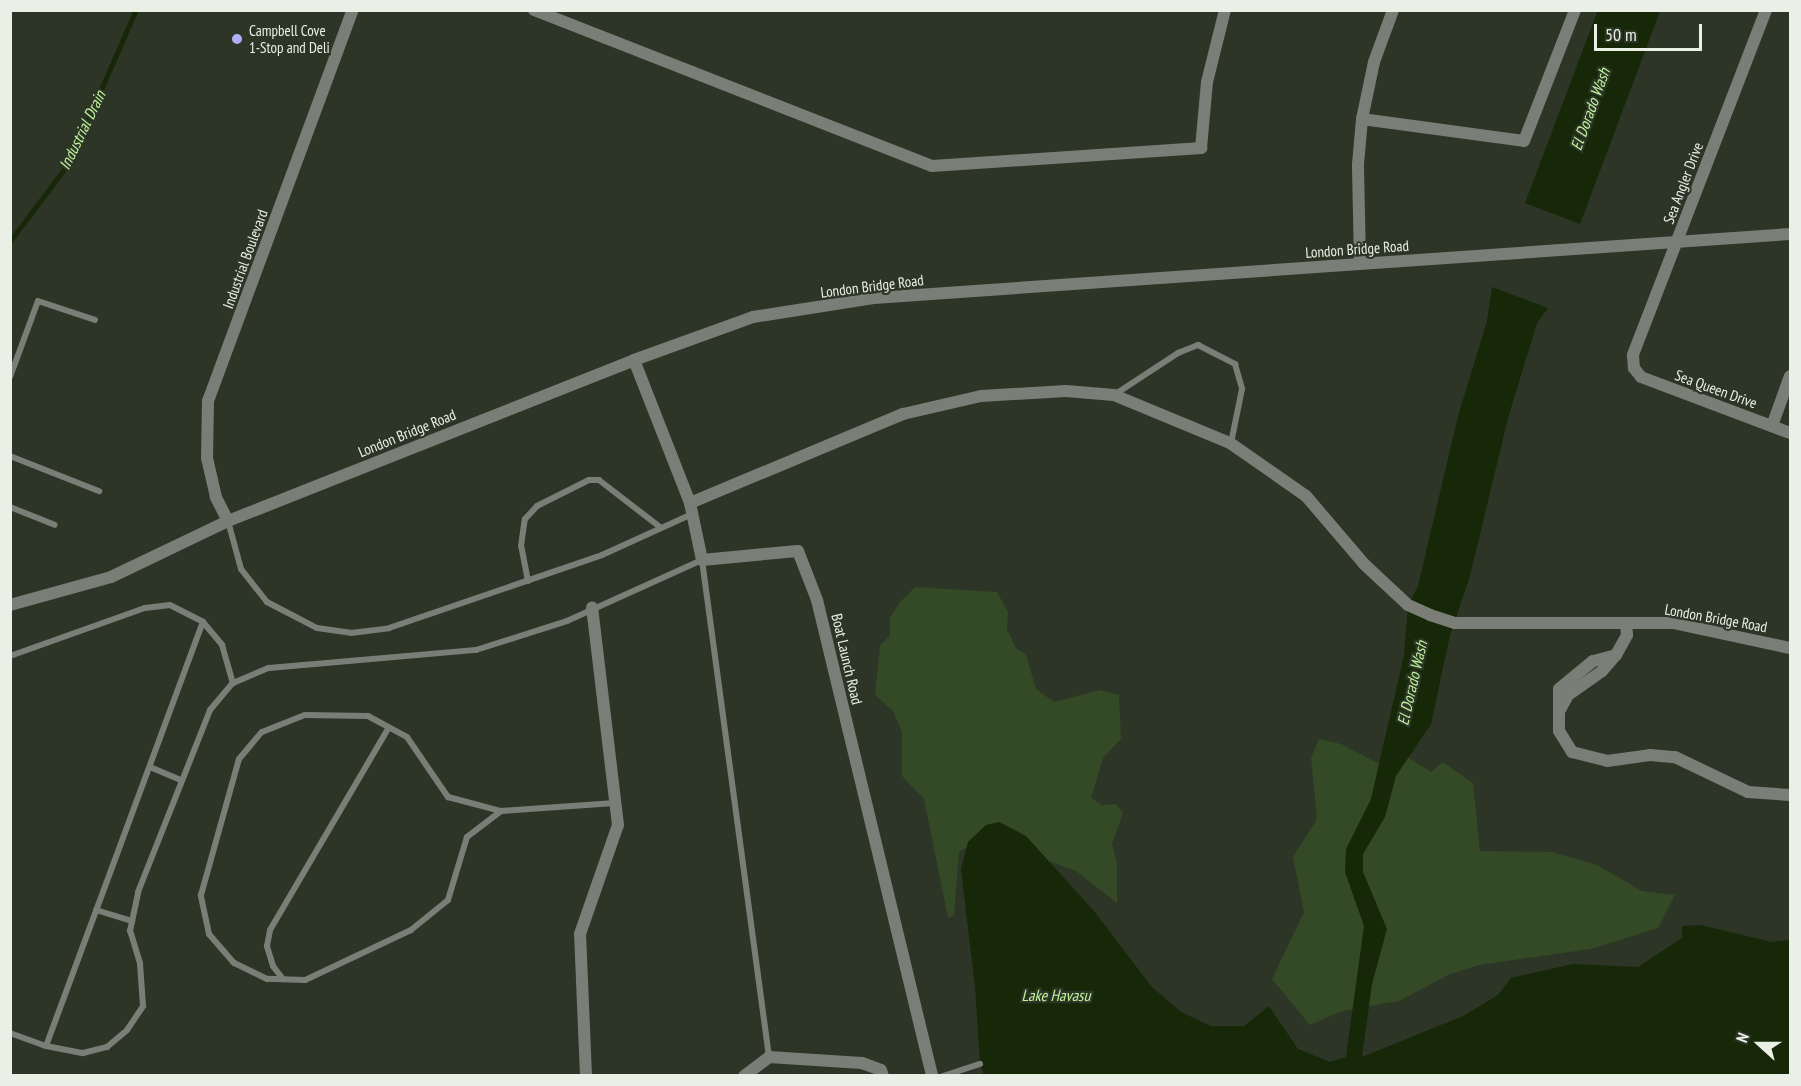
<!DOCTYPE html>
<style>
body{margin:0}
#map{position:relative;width:1801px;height:1086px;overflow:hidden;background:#2d3527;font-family:"PT Sans Narrow",sans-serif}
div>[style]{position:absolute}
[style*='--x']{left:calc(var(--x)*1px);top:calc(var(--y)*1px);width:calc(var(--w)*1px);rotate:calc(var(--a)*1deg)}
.green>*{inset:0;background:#344925}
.water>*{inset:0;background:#162807}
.stream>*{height:4.5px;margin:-2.25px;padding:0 2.25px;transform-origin:2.25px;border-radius:2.25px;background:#162807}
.service>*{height:6px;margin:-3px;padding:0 3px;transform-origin:3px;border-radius:3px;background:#7a7e77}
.minor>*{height:12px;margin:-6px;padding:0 6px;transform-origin:6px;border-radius:6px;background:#7a7e77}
.tertiary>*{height:12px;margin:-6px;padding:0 6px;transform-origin:6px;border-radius:6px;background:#7a7e77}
.dots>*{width:16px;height:16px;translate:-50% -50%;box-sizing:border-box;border:3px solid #2d3527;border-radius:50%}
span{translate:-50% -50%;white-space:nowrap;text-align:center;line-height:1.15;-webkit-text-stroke:4.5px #2d3527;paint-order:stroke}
.poi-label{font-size:15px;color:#ebf0e7}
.left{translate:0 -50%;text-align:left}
.street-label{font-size:15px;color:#ebf0e7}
.water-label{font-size:16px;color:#bff59b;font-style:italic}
.frame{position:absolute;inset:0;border:12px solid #ebf0e7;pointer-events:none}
.north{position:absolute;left:1729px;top:1014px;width:60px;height:60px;-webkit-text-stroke:4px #2d3527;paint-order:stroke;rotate:291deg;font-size:16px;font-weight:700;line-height:24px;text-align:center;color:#ebf0e7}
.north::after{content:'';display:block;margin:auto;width:21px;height:27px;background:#ebf0e7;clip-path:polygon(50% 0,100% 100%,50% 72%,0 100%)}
.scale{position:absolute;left:1594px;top:24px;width:108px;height:27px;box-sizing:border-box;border:3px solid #ebf0e7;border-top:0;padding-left:8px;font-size:18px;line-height:21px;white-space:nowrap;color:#ebf0e7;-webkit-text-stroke:4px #2d3527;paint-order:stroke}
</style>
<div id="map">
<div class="green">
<div style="clip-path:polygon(915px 587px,997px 592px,1008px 612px,1007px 629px,1016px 648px,1026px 655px,1036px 689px,1054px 702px,1100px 690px,1119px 695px,1121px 739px,1103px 758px,1091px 798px,1102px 805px,1116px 804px,1123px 813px,1112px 844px,1117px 863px,1117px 903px,1076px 871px,984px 838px,959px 852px,954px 915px,948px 918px,924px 799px,902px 776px,902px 732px,893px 711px,875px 695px,880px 645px,890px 636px,890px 618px,900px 602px)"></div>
<div style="clip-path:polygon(1319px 739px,1341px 744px,1385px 767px,1404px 755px,1431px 772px,1443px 762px,1473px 783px,1480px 851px,1552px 852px,1597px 865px,1642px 891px,1675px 895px,1658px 928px,1591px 949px,1479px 965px,1448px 975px,1399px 1001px,1342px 1011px,1310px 1025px,1272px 979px,1304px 912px,1293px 857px,1317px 819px,1311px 758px)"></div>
</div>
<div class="water">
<div style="clip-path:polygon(1598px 10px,1660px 11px,1580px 224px,1525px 203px)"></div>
<div style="clip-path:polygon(1492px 287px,1548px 308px,1537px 323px,1508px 418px,1470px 576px,1450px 635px,1431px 724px,1396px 776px,1385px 817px,1363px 854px,1363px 872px,1387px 929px,1372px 984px,1362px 1057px,1463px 1016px,1498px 995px,1511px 978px,1573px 964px,1638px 967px,1682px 938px,1682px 926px,1701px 925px,1771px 942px,1790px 940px,1790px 1075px,984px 1075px,980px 1064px,975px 987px,961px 869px,968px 842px,986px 825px,999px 822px,1026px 836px,1094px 911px,1151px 986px,1181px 1012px,1211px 1026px,1244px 1026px,1269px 1006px,1298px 1049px,1330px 1062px,1346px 1057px,1364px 926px,1345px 872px,1346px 849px,1371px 799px,1404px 655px,1408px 605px,1418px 586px,1458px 416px,1487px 321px)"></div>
</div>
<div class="stream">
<div style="--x:10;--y:241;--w:98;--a:-52.9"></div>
<div style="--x:69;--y:163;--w:167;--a:-66.4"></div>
</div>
<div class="service">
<div style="--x:10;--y:377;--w:81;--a:-69.8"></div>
<div style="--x:38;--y:301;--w:60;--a:18.4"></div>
<div style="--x:1114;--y:395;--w:77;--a:-33.3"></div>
<div style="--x:1178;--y:353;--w:22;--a:-22"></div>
<div style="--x:1198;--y:345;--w:42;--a:27.2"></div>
<div style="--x:1235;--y:364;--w:26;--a:74"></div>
<div style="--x:1242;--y:389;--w:55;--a:101.5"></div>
<div style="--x:10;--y:456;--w:96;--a:21.5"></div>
<div style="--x:10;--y:507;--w:48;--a:21.8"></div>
<div style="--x:228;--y:521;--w:50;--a:74.8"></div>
<div style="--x:241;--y:569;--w:42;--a:51.8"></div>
<div style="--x:267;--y:602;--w:56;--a:27.5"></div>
<div style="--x:317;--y:628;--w:34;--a:8"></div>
<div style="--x:351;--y:633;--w:38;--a:-7"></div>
<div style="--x:389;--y:628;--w:225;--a:-18.9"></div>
<div style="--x:602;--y:555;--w:99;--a:-24.5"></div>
<div style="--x:528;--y:581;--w:36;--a:-101"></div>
<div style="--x:521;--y:546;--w:27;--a:-82"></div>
<div style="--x:525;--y:519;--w:18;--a:-47"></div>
<div style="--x:537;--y:506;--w:58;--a:-26.6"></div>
<div style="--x:589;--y:480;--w:10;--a:0"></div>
<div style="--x:599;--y:480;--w:78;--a:37.7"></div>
<div style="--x:10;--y:656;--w:143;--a:-19.6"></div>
<div style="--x:145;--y:608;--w:25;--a:-7"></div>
<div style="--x:170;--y:605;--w:37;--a:27"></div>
<div style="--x:203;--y:622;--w:30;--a:50"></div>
<div style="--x:222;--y:645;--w:40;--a:74"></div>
<div style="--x:150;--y:767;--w:34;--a:23"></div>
<div style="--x:501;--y:811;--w:43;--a:142.6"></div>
<div style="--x:467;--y:837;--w:66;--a:106.8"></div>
<div style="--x:448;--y:900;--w:48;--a:141"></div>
<div style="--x:411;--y:930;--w:117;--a:154.7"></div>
<div style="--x:305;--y:980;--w:38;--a:-178"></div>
<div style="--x:267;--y:979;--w:37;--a:-154"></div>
<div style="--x:234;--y:963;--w:38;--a:-131"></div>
<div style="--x:209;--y:934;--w:40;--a:-102"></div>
<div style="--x:201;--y:895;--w:141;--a:-74.4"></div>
<div style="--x:239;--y:759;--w:35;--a:-50"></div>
<div style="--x:262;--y:732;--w:46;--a:-21.6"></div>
<div style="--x:305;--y:715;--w:63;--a:0.9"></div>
<div style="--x:368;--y:716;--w:44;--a:28.3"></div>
<div style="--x:407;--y:737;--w:73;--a:55.7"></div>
<div style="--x:448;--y:797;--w:55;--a:14.8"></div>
<div style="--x:501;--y:811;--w:114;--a:-4"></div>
<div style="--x:96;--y:910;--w:38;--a:17"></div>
<div style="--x:283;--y:979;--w:16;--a:-128"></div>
<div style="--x:273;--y:966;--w:21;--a:-107"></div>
<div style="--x:267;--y:946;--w:16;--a:-79"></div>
<div style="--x:270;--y:930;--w:235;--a:-59.6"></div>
<div style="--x:10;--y:1033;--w:38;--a:20"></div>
<div style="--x:46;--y:1046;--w:38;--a:11"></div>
<div style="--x:83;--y:1053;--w:25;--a:-14"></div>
<div style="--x:107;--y:1047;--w:26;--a:-40"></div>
<div style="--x:127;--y:1030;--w:29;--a:-56"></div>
<div style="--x:143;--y:1006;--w:43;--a:-94"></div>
<div style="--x:140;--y:963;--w:34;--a:-107"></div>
<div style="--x:130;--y:931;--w:40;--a:-78"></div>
<div style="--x:138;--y:892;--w:196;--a:-68.4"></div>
<div style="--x:210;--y:710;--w:35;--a:-50"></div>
<div style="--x:233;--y:683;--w:39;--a:-23"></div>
<div style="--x:269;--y:668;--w:208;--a:-5"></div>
<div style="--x:476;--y:650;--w:96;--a:-17.7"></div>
<div style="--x:567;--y:621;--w:148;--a:-24.3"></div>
<div style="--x:702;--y:560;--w:501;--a:82.32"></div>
<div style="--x:46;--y:1046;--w:452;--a:-69.7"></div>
<div style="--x:943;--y:1076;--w:39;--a:-18"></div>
</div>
<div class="minor">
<div style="--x:534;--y:10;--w:427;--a:21.4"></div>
<div style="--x:932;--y:166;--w:270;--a:-3.8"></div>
<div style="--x:1201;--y:148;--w:66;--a:-84.8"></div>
<div style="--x:1207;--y:82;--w:74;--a:-76"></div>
<div style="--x:1766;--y:10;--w:370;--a:111.1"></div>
<div style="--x:1633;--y:355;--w:13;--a:86"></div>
<div style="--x:1634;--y:368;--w:11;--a:52"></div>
<div style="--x:1641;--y:377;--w:159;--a:20.6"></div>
<div style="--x:1362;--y:119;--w:163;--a:7.7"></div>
<div style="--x:1524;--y:141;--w:141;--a:-68.7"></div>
<div style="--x:1360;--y:263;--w:99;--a:-91.2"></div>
<div style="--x:1358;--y:164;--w:45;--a:-84.9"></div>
<div style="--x:1362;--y:119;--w:58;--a:-78.1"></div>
<div style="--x:1374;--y:62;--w:55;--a:-69.9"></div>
<div style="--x:634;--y:360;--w:154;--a:68.6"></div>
<div style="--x:690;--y:503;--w:58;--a:78.1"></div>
<div style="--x:702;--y:560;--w:96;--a:-5.4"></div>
<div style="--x:798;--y:551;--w:53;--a:68.8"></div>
<div style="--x:817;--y:600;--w:490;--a:76.4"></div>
<div style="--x:1772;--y:426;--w:53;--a:-70.2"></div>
<div style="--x:690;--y:503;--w:231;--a:-22.7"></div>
<div style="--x:903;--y:414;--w:80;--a:-13"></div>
<div style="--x:981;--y:396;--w:85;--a:-3.4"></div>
<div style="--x:1066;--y:391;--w:48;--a:4.8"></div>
<div style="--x:1114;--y:395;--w:126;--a:22.5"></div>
<div style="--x:1230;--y:443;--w:93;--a:34.9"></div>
<div style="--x:1306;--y:496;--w:89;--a:49.5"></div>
<div style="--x:1364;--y:564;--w:60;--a:43"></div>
<div style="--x:1408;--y:605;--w:24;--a:24"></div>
<div style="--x:1430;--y:615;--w:26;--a:18"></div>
<div style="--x:1455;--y:623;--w:218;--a:0"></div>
<div style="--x:1673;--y:623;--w:120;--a:12.1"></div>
<div style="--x:1616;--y:655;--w:24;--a:165"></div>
<div style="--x:1593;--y:661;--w:44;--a:140.5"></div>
<div style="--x:1559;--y:689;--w:42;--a:90"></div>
<div style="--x:1559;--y:731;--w:25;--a:58"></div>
<div style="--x:1572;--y:752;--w:36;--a:14"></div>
<div style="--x:1607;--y:761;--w:43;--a:-7.9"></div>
<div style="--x:1650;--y:755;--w:25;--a:5"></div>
<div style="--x:1675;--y:757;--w:81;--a:25.6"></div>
<div style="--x:1748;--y:792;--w:42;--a:4.1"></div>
<div style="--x:1560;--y:710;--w:17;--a:-62"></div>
<div style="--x:1568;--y:695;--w:42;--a:-35.2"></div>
<div style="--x:1602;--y:671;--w:21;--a:-49"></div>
<div style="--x:1616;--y:655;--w:23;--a:-61"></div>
<div style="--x:1627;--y:635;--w:12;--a:-95"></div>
<div style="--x:586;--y:1076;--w:142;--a:-92.4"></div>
<div style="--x:580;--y:934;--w:115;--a:-70.8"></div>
<div style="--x:618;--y:825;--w:219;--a:-96.8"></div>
<div style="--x:744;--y:1076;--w:31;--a:-37"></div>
<div style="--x:769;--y:1057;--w:93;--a:3.7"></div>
<div style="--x:862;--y:1063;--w:20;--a:20"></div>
<div style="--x:881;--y:1070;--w:6;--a:72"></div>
</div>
<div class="tertiary">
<div style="--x:228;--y:521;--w:27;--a:-117"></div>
<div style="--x:216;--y:497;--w:40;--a:-103"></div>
<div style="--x:207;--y:458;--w:57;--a:-89"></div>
<div style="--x:208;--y:401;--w:417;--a:-69.7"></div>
<div style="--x:10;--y:605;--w:105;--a:-15.5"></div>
<div style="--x:111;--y:577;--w:130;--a:-25.6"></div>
<div style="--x:228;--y:521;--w:437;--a:-21.6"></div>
<div style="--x:634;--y:360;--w:127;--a:-19.9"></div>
<div style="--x:753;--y:317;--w:122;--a:-8.9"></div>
<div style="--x:874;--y:298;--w:918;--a:-4"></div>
</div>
<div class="dots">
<div style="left:237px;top:39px;background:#aeaefa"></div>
</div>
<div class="poi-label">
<span class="left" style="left:249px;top:39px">Campbell Cove<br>1-Stop and Deli</span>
</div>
<div class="street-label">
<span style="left:1683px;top:183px;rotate:-69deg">Sea Angler Drive</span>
<span style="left:1357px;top:249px;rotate:-4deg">London Bridge Road</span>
<span style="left:245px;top:259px;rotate:-70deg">Industrial Boulevard</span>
<span style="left:872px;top:286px;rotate:-7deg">London Bridge Road</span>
<span style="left:1716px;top:389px;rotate:20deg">Sea Queen Drive</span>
<span style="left:407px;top:433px;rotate:-22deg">London Bridge Road</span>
<span style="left:1716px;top:618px;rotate:10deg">London Bridge Road</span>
<span style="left:847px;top:659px;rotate:77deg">Boat Launch Road</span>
</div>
<div class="water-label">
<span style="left:1590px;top:109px;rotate:-70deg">El Dorado Wash</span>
<span style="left:82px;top:130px;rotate:-64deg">Industrial Drain</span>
<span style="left:1412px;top:683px;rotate:-77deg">El Dorado Wash</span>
<span style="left:1056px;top:995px">Lake Havasu</span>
</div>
<div class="frame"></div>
<div class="north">N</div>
<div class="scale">50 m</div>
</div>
